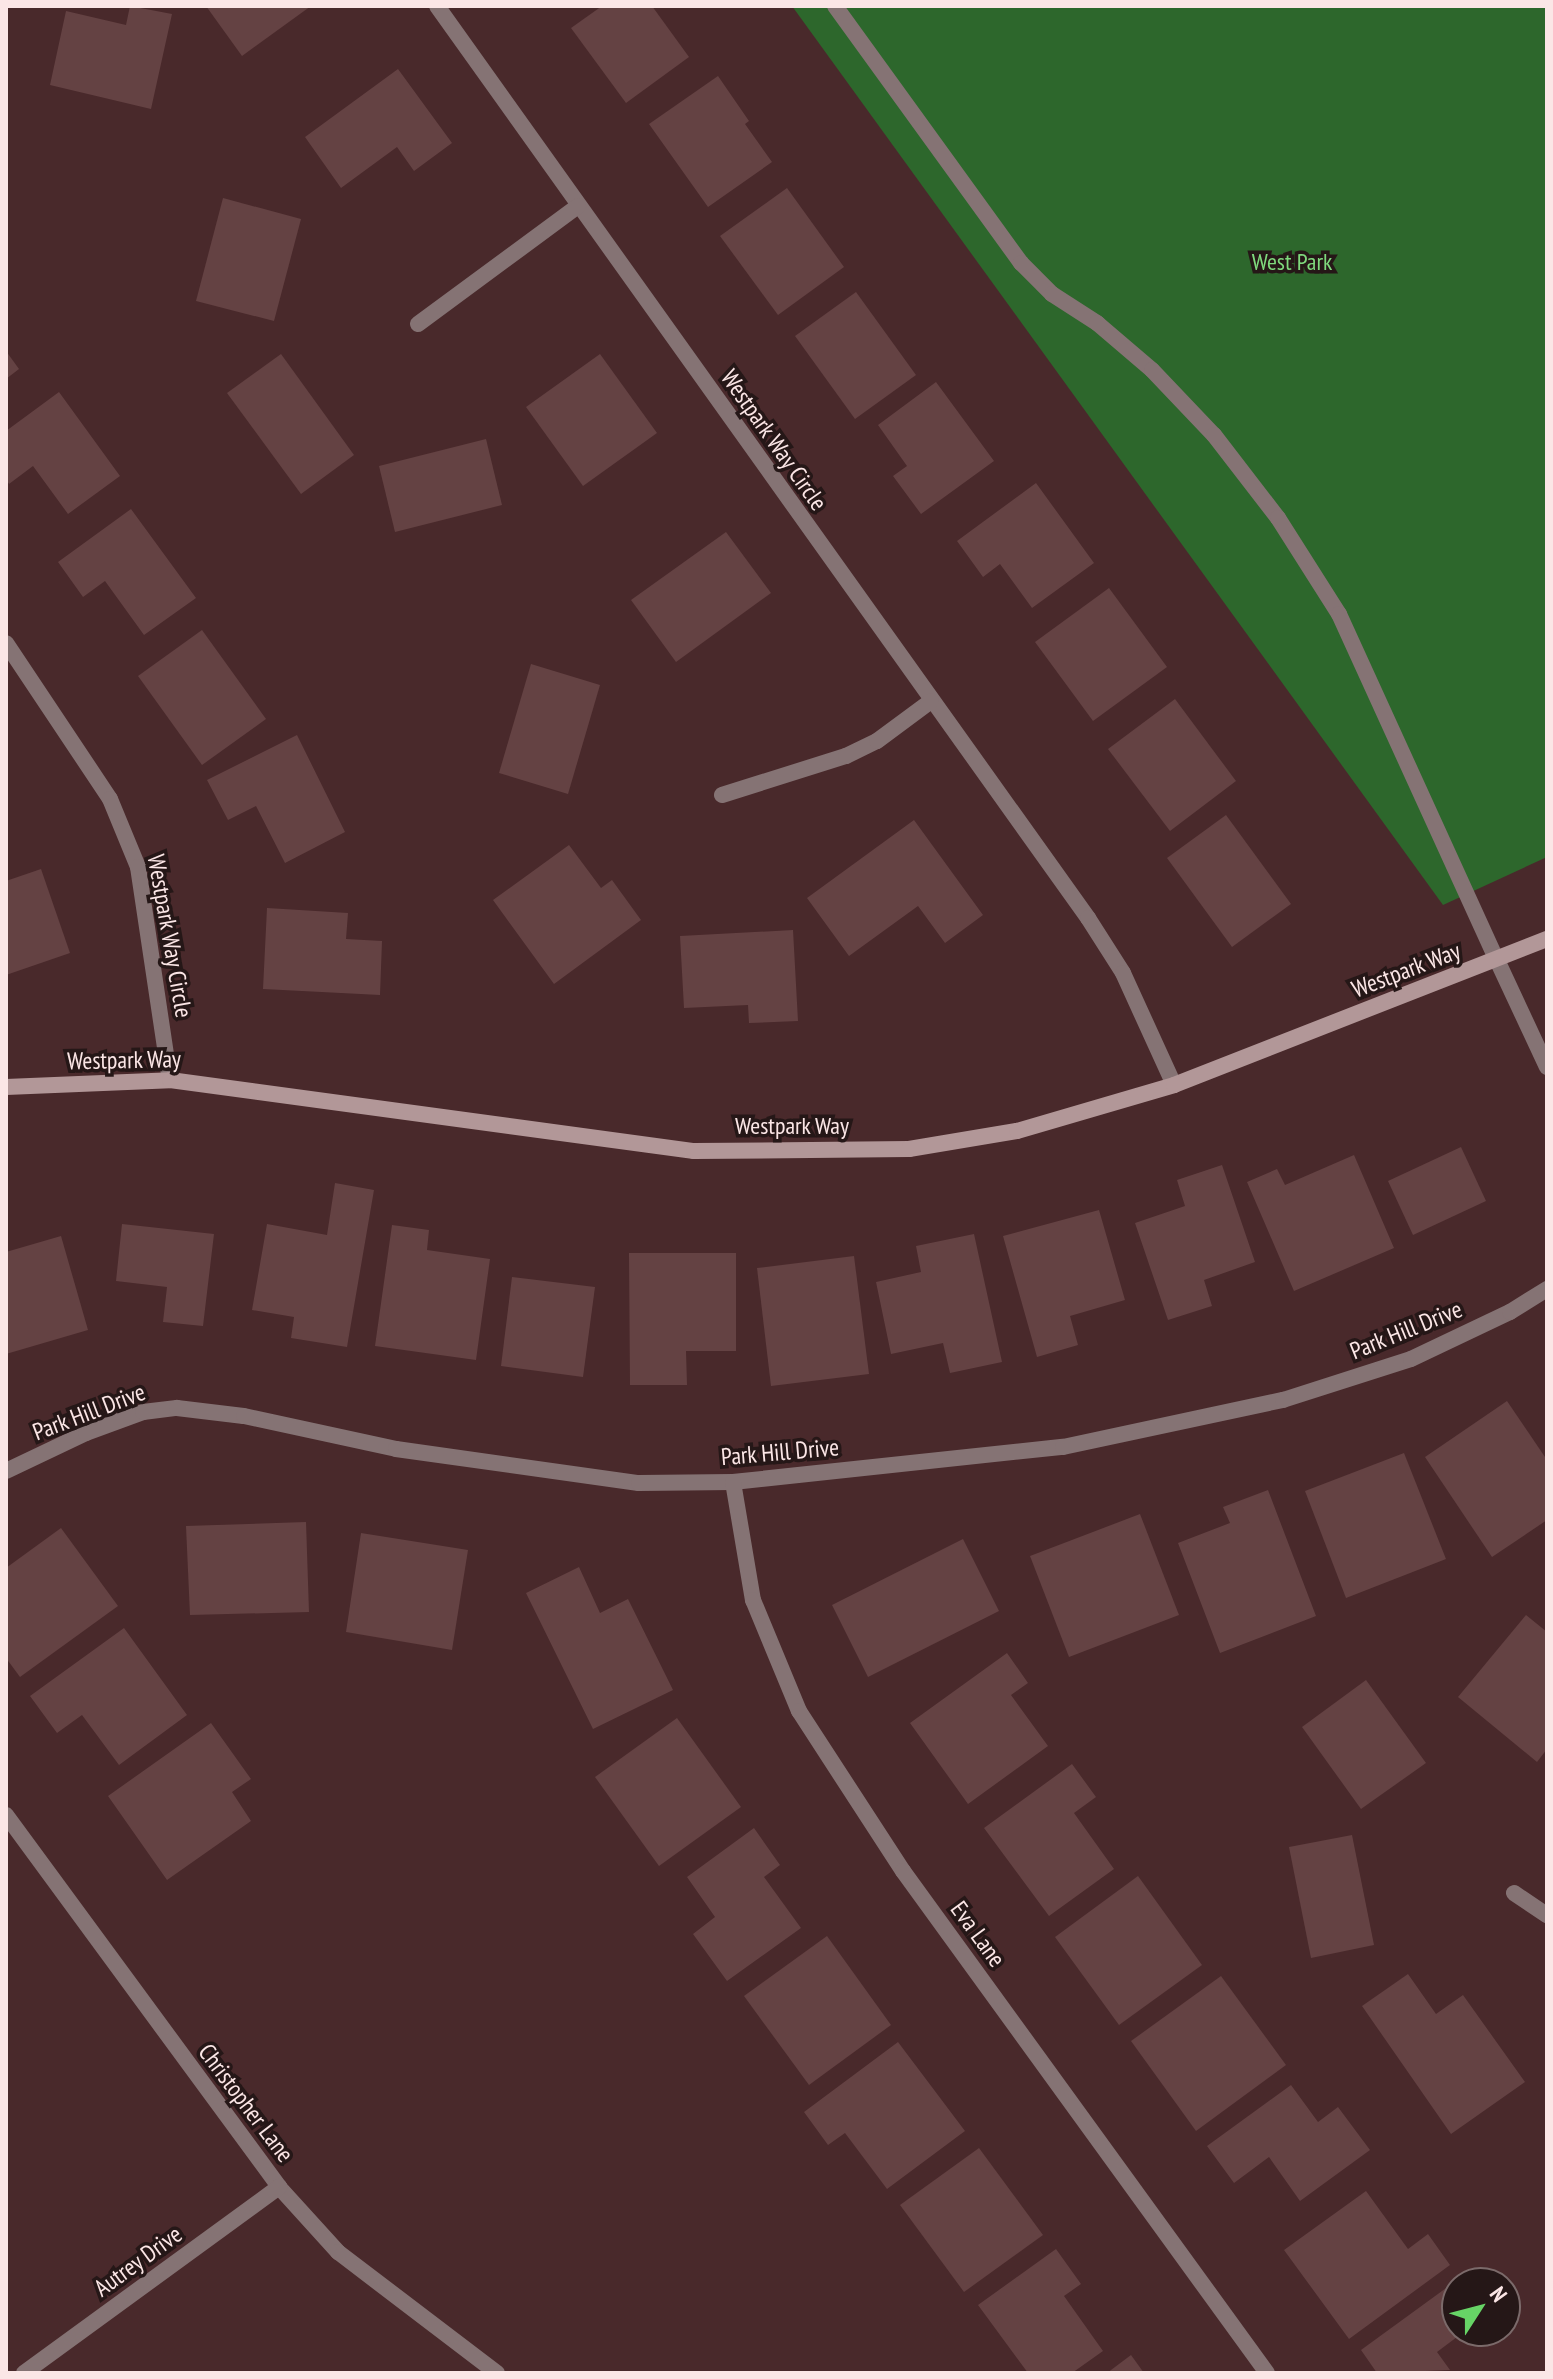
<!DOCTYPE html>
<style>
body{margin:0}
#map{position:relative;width:1553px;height:2379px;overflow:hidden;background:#49292b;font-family:"PT Sans Narrow",sans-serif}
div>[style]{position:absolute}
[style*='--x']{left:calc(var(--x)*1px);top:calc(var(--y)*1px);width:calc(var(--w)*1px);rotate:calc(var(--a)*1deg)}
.green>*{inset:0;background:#2d672c}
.building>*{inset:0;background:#644243}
.service>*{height:16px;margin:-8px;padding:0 8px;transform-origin:8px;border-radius:8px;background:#857374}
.minor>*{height:16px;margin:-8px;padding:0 8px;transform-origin:8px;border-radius:8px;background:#857374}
.tertiary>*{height:16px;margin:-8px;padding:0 8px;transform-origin:8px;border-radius:8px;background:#857374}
.secondary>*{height:16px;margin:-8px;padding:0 8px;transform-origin:8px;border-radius:8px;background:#b29798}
span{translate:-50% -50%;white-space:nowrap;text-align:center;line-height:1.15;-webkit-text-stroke:7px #251717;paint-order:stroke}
.park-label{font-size:24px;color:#7fd97d}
.street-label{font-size:24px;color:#fbe6e6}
.frame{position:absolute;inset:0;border:8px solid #fbe6e6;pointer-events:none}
.north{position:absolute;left:1441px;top:2267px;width:80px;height:80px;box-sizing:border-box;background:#251717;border:2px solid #7b6a6a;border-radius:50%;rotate:54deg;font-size:22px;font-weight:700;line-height:32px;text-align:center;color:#fbe6e6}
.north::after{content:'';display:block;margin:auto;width:28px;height:36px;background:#67d466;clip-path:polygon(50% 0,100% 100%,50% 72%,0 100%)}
</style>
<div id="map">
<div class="green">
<div style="clip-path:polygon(792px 6px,1547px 6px,1547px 857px,1443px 905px)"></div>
</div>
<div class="building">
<div style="clip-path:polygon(130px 6px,172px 14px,151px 109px,50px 85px,66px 11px,126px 25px)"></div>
<div style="clip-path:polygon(206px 6px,311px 6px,242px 56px)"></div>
<div style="clip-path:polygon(602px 6px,652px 6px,689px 57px,626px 103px,571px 28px)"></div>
<div style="clip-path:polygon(398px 69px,452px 143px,414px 171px,397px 147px,341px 188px,305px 137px)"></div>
<div style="clip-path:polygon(718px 76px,749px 121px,745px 124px,772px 162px,708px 207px,649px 124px)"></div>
<div style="clip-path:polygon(787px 188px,844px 267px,778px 315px,720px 236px)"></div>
<div style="clip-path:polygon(223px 198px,301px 219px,274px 321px,196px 301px)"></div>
<div style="clip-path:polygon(856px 292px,916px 375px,855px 419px,795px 336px)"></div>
<div style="clip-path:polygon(6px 351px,19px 369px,6px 379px)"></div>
<div style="clip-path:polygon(281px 354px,354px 455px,301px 494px,227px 393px)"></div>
<div style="clip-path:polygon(600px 354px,657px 433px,583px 486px,526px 407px)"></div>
<div style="clip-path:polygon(936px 382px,994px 461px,921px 514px,893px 476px,907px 466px,878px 425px)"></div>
<div style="clip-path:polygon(59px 392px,120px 476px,68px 514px,33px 466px,9px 484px,6px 479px,6px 431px)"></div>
<div style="clip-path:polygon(486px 439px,502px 505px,395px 532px,379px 466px)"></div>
<div style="clip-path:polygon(1036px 483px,1094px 563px,1032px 608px,1000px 564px,983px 577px,957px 541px)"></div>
<div style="clip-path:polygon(131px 509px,196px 598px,144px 635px,105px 581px,83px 597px,58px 562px)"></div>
<div style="clip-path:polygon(726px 532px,771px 593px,676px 662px,631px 600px)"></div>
<div style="clip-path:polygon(1109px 588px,1167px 667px,1093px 721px,1035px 642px)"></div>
<div style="clip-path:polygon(202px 630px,266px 719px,202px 765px,138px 676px)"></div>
<div style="clip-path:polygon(531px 664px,600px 685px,568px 794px,499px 773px)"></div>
<div style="clip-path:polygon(1175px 699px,1236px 781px,1170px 831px,1108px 749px)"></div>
<div style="clip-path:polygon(297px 735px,345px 832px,285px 863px,256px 806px,228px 820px,207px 780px)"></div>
<div style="clip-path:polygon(1226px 815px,1291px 904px,1232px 947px,1167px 858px)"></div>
<div style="clip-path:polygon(914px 820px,983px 915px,945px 943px,918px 906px,849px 956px,807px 898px)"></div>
<div style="clip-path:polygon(569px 845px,601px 888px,612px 880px,641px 920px,554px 984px,493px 900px)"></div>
<div style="clip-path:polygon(41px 869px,70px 953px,6px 975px,6px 881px)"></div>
<div style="clip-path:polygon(267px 908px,348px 913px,346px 939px,382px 941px,380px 995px,263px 989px)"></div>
<div style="clip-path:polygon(793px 930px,798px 1021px,749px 1023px,748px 1005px,684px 1008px,680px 936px)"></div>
<div style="clip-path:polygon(1461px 1147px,1486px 1201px,1413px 1235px,1388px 1181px)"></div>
<div style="clip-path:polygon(1354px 1155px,1394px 1248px,1294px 1291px,1247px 1182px,1277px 1169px,1285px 1185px)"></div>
<div style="clip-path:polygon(1222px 1165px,1255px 1262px,1204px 1280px,1212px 1306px,1168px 1320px,1135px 1223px,1185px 1206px,1177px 1180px)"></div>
<div style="clip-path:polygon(335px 1183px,374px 1190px,347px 1347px,291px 1338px,294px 1317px,252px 1310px,267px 1224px,327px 1235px)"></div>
<div style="clip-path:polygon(1099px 1210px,1125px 1300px,1070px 1316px,1078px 1345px,1037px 1357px,1003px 1236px)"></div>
<div style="clip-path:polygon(122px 1224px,214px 1234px,203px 1326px,163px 1322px,167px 1287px,116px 1281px)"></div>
<div style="clip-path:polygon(392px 1225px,429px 1230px,427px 1250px,490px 1259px,476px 1360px,375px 1346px)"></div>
<div style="clip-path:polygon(974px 1234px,1002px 1362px,950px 1373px,943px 1343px,891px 1354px,876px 1282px,921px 1272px,916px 1246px)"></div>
<div style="clip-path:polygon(61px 1236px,88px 1330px,6px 1354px,6px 1252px)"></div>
<div style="clip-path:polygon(629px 1253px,736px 1253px,736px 1351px,686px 1351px,687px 1385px,630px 1385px)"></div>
<div style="clip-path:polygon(854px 1256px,869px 1374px,771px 1386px,757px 1268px)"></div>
<div style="clip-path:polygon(512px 1277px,595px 1287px,583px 1377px,501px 1366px)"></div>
<div style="clip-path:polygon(1507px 1401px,1547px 1460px,1547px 1520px,1492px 1557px,1425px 1457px)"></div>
<div style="clip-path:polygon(1404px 1453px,1446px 1559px,1346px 1598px,1305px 1491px)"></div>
<div style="clip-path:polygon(1268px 1490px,1316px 1616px,1220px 1653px,1178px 1543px,1230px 1523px,1223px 1507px)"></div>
<div style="clip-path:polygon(1140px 1514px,1179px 1615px,1069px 1657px,1030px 1556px)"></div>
<div style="clip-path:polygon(306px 1522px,309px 1612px,190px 1615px,186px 1526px)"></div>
<div style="clip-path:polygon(61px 1528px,118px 1606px,20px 1677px,6px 1658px,6px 1568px)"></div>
<div style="clip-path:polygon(361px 1533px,468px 1550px,452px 1650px,346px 1632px)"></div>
<div style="clip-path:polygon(963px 1539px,999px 1611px,868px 1677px,832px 1605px)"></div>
<div style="clip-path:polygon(579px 1567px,600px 1613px,628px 1599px,673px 1690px,593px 1729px,526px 1593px)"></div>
<div style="clip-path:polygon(1526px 1615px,1547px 1632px,1547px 1749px,1537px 1762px,1458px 1697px)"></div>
<div style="clip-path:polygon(124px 1628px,187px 1715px,119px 1765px,82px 1715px,57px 1733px,30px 1696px)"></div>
<div style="clip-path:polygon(1007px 1653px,1028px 1683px,1011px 1695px,1048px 1746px,968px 1804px,910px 1723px)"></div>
<div style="clip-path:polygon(1366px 1680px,1426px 1763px,1361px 1809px,1302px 1727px)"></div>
<div style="clip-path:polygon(677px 1718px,741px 1807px,659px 1866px,595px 1777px)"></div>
<div style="clip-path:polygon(211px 1723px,251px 1779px,232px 1792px,251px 1821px,167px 1880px,108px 1796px)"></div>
<div style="clip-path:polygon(1072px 1764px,1096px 1797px,1074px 1813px,1114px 1869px,1049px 1916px,984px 1828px)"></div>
<div style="clip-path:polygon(754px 1828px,780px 1865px,764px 1877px,801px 1928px,727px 1981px,693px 1934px,715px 1917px,687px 1877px)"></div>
<div style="clip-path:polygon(1352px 1835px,1374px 1945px,1311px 1958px,1289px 1847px)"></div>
<div style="clip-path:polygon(1138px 1876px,1202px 1965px,1119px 2025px,1055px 1937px)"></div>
<div style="clip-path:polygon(827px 1936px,891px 2025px,809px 2085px,744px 1996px)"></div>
<div style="clip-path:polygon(1408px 1974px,1436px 2014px,1463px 1995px,1525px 2082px,1451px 2134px,1362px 2006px)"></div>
<div style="clip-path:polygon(1221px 1976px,1286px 2065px,1196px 2131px,1131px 2041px)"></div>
<div style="clip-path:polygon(898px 2042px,965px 2131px,887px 2189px,845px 2133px,828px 2145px,804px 2112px)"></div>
<div style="clip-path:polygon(1291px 2085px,1318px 2122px,1338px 2107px,1370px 2150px,1300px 2201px,1269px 2157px,1234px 2183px,1207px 2146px)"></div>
<div style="clip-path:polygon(979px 2148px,1043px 2235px,964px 2292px,900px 2205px)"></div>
<div style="clip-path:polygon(1366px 2191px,1408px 2249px,1428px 2234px,1450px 2265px,1349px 2339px,1284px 2250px)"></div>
<div style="clip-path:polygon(1056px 2249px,1081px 2284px,1064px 2296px,1103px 2351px,1072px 2373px,1028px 2373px,978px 2305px)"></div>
<div style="clip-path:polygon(1453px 2283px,1457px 2289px,1457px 2331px,1465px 2331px,1437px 2352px,1450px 2370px,1377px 2373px,1361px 2350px)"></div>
<div style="clip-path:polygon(1131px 2355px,1144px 2373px,1107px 2373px)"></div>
</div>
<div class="service">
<div style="--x:835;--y:6;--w:317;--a:54.1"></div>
<div style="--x:1021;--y:263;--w:44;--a:45"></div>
<div style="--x:1052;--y:294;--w:54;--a:32.8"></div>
<div style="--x:1097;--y:323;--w:72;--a:40.5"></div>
<div style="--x:1152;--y:370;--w:90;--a:46.4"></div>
<div style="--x:1214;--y:435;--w:105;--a:52.4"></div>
<div style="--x:1278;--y:518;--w:114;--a:57.6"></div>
<div style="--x:1339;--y:614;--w:380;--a:65.5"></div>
</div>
<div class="minor">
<div style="--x:437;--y:6;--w:1121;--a:54.48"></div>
<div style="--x:1088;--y:918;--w:65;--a:57.5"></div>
<div style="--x:1123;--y:973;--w:123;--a:65.5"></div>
<div style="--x:418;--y:324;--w:199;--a:-36.4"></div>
<div style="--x:6;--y:643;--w:187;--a:56.3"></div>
<div style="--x:110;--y:799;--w:74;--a:67.6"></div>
<div style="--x:138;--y:867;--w:215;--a:81.5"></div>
<div style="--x:722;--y:795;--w:130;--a:-17.5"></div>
<div style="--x:846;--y:756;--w:34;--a:-26"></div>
<div style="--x:877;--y:741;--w:67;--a:-36.5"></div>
<div style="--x:6;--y:1471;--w:89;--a:-25.4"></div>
<div style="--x:86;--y:1433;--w:61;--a:-20.2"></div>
<div style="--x:143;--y:1412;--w:34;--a:-7"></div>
<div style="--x:177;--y:1408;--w:67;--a:6.8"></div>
<div style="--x:244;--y:1416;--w:156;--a:12.2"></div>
<div style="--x:396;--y:1449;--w:245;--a:8"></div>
<div style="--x:639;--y:1483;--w:94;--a:-0.6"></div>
<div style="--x:733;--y:1482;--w:332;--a:-6.1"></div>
<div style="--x:1063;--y:1447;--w:225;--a:-12.1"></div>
<div style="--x:1283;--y:1400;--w:134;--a:-17.8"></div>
<div style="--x:1411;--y:1359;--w:110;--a:-25.4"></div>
<div style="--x:1510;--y:1312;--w:44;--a:-31.9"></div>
<div style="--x:733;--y:1482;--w:120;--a:80.4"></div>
<div style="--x:753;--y:1600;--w:120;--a:67.5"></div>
<div style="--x:799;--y:1711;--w:191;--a:57"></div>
<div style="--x:903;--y:1871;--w:620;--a:54.05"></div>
<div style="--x:6;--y:1815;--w:461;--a:53.7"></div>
<div style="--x:279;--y:2187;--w:88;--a:47.8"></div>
<div style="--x:338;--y:2252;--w:200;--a:37.3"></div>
<div style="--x:1514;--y:1893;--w:40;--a:34"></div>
<div style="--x:24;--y:2373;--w:316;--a:-36.1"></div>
</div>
<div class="tertiary">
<div style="--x:1497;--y:960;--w:118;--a:65"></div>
</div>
<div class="secondary">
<div style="--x:6;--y:1087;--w:164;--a:-2.4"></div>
<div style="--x:170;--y:1080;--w:529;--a:7.72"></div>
<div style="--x:694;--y:1151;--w:215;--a:-0.5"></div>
<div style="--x:909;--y:1149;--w:109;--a:-9.5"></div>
<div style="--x:1017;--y:1131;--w:164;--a:-16.3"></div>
<div style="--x:1174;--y:1085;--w:401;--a:-21.4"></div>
</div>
<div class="park-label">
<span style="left:1292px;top:262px">West Park</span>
</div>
<div class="street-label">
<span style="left:774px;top:440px;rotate:55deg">Westpark Way Circle</span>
<span style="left:170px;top:936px;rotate:80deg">Westpark Way Circle</span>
<span style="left:1406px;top:970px;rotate:-21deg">Westpark Way</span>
<span style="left:124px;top:1060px;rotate:-1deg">Westpark Way</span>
<span style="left:792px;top:1126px">Westpark Way</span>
<span style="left:1406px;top:1330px;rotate:-22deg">Park Hill Drive</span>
<span style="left:89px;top:1412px;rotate:-21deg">Park Hill Drive</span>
<span style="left:780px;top:1452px;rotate:-5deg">Park Hill Drive</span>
<span style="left:978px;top:1934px;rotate:54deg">Eva Lane</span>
<span style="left:246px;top:2103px;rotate:53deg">Christopher Lane</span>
<span style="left:138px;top:2261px;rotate:-36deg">Autrey Drive</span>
</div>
<div class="frame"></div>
<div class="north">N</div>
</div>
